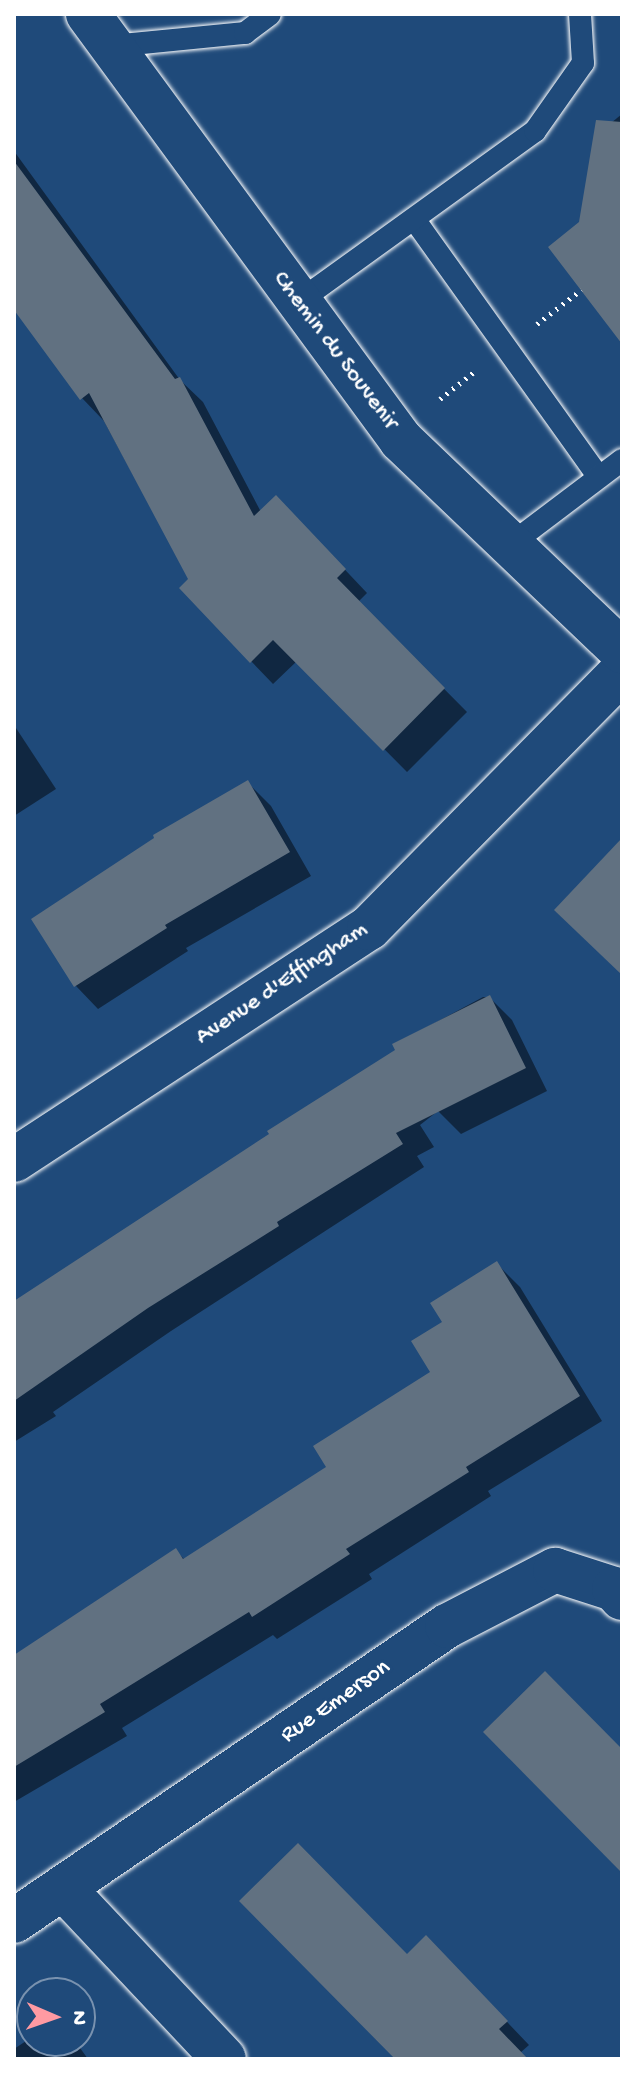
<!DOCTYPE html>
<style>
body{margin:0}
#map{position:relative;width:636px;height:2073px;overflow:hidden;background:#1f4a7a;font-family:"Gochi Hand",sans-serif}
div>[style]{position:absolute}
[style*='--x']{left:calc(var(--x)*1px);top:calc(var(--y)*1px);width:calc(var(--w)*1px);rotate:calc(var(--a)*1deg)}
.shadow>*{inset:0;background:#0007}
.building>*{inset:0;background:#617181}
.path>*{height:5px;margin-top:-2.5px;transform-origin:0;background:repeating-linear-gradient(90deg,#fff 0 2px,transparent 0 8px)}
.roads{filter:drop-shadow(0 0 2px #fff) drop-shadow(0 0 2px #fff)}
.lane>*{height:22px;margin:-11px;padding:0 11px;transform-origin:11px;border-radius:11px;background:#1f4a7a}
.street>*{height:44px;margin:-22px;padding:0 22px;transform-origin:22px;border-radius:22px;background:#1f4a7a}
.secondary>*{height:44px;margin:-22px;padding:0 22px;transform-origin:22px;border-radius:22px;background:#1f4a7a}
span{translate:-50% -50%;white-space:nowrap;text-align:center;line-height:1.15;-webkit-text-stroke:6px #1f4a7a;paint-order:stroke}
.street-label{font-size:24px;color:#fff}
.frame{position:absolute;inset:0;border:16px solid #fff;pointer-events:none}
.north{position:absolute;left:16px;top:1977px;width:80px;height:80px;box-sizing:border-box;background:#1f4a7a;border:2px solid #7992af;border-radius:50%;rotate:92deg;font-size:22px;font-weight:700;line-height:32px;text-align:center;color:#fff}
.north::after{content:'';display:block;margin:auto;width:28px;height:36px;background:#ff9aa2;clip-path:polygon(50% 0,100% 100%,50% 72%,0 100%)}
</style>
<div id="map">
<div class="shadow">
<div style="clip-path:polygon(622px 114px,622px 338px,581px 224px,595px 136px)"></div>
<div style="clip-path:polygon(14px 151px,180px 380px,203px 402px,261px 512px,298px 520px,367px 593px,358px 602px,467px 712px,407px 772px,297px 661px,273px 684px,251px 661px,190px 580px,104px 421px,82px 398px,14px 306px)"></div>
<div style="clip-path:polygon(14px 725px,56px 789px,14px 816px)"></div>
<div style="clip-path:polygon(248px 783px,271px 806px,311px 876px,186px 948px,188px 951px,98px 1009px,76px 986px,34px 919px)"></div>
<div style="clip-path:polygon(483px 997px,489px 997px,512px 1020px,547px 1091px,461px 1134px,438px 1111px,420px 1125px,434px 1147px,417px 1156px,424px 1167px,171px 1331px,53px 1412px,56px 1416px,14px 1442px,14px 1310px,21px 1299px,397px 1051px,394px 1045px)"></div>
<div style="clip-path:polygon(497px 1264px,520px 1287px,602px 1421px,488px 1491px,491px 1496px,369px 1574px,372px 1579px,277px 1639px,273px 1635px,122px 1728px,127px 1736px,14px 1802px,14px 1657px,176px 1551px,185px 1560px,329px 1468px,433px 1372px,444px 1323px)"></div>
<div style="clip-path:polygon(407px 1956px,449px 1961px,529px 2045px,520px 2053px,526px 2059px,396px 2059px)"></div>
<div style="clip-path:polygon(32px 2037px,32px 2041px,75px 2041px,88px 2059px,14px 2059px,14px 2049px)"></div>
</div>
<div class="building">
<div style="clip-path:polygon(596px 120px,622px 122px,622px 344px,548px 247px,579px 222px)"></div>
<div style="clip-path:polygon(14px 161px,175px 379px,180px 377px,254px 516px,276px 495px,346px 569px,337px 578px,445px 688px,383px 751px,273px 640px,250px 663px,179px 588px,188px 579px,89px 393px,80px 400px,14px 310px)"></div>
<div style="clip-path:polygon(248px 780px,290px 852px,165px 925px,167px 928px,74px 987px,31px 919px,154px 838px,153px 835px)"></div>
<div style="clip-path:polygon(622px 838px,622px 975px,554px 910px)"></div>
<div style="clip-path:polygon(490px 995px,526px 1068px,396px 1133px,403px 1144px,277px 1222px,279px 1226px,148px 1308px,14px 1401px,14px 1301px,269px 1134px,267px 1131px,395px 1050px,392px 1044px)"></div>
<div style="clip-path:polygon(497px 1261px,580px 1396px,466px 1467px,469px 1472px,346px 1549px,350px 1554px,252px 1617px,249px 1612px,100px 1704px,105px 1712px,14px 1767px,14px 1655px,176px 1548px,183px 1559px,326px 1467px,313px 1446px,430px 1372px,411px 1341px,442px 1322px,430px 1303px)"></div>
<div style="clip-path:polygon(545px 1671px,622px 1749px,622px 1873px,483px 1732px)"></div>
<div style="clip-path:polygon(298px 1843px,407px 1954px,426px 1935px,508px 2021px,499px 2029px,528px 2059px,395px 2059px,239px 1901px)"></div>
</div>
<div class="path">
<div style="--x:537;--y:324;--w:56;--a:-37.7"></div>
<div style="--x:440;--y:399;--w:43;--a:-38.5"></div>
</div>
<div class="roads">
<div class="lane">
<div style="--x:112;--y:46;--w:134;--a:-5.6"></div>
<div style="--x:245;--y:33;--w:31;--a:-37"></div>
<div style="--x:414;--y:219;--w:317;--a:54.4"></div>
<div style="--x:298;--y:302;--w:292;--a:-35.8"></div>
<div style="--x:535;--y:131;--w:83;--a:-54.8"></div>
<div style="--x:583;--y:63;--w:49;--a:-93.5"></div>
<div style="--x:511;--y:544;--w:139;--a:-37.1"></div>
</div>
<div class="street">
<div style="--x:14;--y:1160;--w:424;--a:-33.2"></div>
<div style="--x:369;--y:928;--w:361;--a:-45.4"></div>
<div style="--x:64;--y:1889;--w:233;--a:46.7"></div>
<div style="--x:14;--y:1921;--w:524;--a:-34.27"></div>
<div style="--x:447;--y:1626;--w:122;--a:-27.4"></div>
<div style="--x:555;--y:1570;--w:62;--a:17.9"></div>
<div style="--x:614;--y:1589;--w:12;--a:48"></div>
</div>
<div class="secondary">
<div style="--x:88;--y:14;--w:529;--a:53.69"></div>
<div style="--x:401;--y:440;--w:306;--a:43.7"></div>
</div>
</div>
<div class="street-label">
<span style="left:335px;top:351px;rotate:53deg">Chemin du Souvenir</span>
<span style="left:282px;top:984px;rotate:-34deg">Avenue d'Effingham</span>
<span style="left:336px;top:1702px;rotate:-35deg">Rue Emerson</span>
</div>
<div class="frame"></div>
<div class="north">N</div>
</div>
